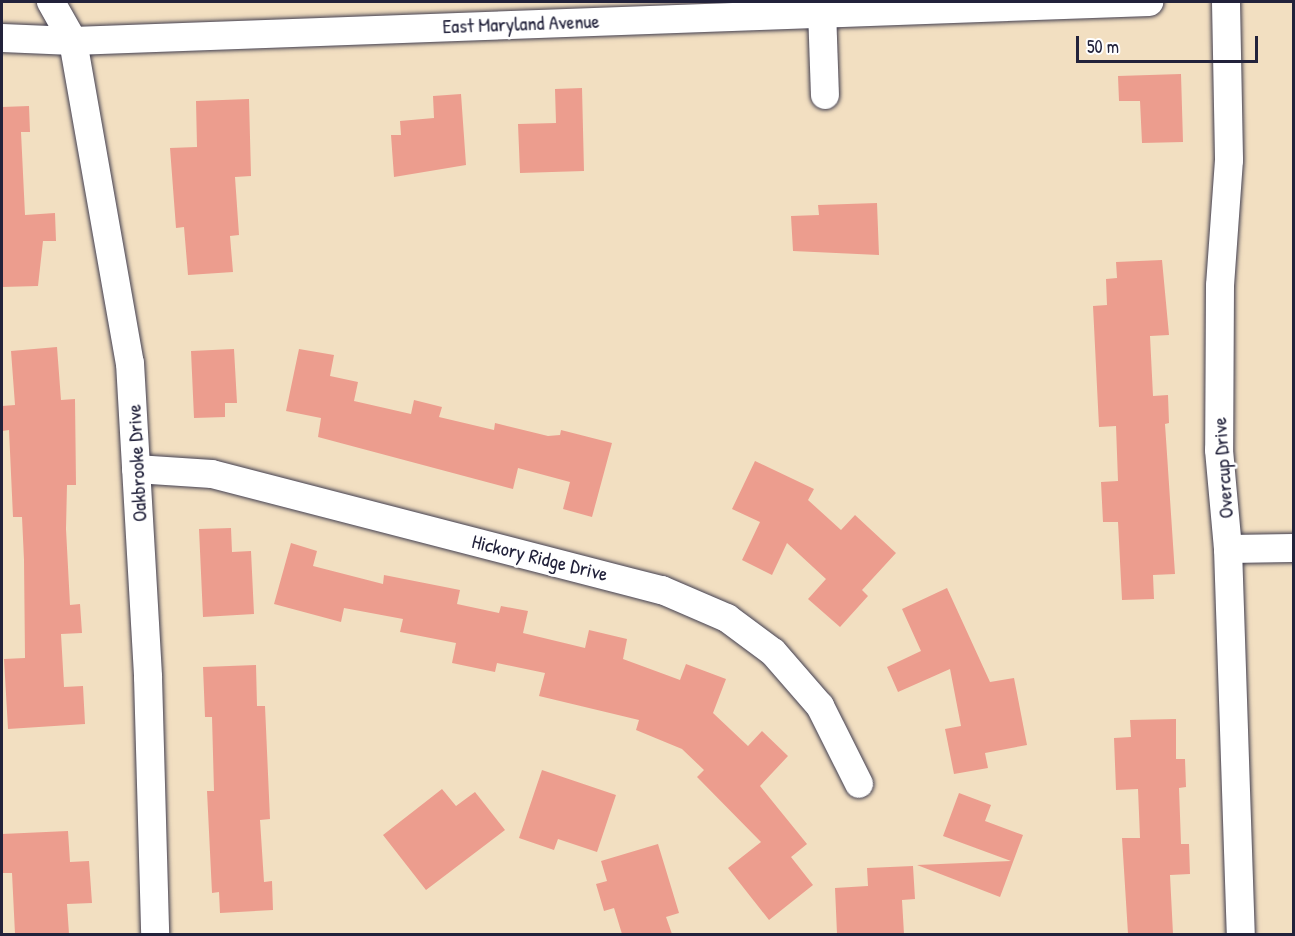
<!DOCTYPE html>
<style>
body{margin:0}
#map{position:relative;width:1295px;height:936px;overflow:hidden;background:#f2dfc1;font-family:"Patrick Hand",sans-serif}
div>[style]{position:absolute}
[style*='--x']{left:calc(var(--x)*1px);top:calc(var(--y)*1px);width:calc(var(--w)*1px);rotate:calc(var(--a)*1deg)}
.building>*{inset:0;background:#ec9d8e}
.roads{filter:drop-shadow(0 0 2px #413e4f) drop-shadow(0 0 2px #413e4f)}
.minor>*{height:28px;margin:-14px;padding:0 14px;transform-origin:14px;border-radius:14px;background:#fff}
span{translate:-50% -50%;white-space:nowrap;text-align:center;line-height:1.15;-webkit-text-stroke:5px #fff;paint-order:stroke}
.street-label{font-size:20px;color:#22223b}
.frame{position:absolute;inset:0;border:3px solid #22223b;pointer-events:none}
.scale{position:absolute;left:1076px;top:36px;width:182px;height:27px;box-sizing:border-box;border:3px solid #22223b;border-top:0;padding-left:8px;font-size:18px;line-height:21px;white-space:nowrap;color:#22223b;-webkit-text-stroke:4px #fff;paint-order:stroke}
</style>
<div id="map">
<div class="building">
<div style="clip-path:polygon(1181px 74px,1183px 142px,1142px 143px,1140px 101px,1119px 101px,1118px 76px)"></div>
<div style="clip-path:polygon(582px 88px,584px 171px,520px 173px,518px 124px,556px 123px,555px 89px)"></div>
<div style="clip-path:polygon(461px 94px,466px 165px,394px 177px,391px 135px,401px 135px,400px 121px,434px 118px,433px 96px)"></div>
<div style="clip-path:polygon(249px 99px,251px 176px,235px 177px,239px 235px,230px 236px,233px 272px,188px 275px,184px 227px,176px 228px,170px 148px,197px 147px,196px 101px)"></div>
<div style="clip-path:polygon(29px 106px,30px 132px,21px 132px,25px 215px,55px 213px,56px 241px,43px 241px,38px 286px,2px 287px,2px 107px)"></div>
<div style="clip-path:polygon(877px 203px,879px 255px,793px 251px,791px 216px,819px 215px,818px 205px)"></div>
<div style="clip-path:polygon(1162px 260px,1169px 335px,1150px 336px,1153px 396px,1168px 395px,1169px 423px,1165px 424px,1175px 574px,1153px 575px,1154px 599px,1122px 600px,1118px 522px,1103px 522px,1101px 482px,1118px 481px,1116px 426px,1099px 427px,1093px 306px,1107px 305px,1106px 279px,1117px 278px,1116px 262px)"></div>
<div style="clip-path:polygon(57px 347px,61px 400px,75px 399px,76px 485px,67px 485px,66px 529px,70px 605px,80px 604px,82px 633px,61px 634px,64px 687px,83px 686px,85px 724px,8px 729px,4px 659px,25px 658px,24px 560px,22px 517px,13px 517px,9px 430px,2px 431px,2px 406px,15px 405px,11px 351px)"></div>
<div style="clip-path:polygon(234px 349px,237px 403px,225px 403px,225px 417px,194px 418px,191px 351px)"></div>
<div style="clip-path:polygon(299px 349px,334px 355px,330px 376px,358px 382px,354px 401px,411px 414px,414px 400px,442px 407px,439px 417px,494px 430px,495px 423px,548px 436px,560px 435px,561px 430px,612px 443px,592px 517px,563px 509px,570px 482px,518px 468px,513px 489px,318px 437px,321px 418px,286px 411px)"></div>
<div style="clip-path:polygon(755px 461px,814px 489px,808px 500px,841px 530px,855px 515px,896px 553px,862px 590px,868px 596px,840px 627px,808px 599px,826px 579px,787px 543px,772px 575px,742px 560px,760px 522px,732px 509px)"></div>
<div style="clip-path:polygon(231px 528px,232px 552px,251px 551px,254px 614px,203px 617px,199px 529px)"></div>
<div style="clip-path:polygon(291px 543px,317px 551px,313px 566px,383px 584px,384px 575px,460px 590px,457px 604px,499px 613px,501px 606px,528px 611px,523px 633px,585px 648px,589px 630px,627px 639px,623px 659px,680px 680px,686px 664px,726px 679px,713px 713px,748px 746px,762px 731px,788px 756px,760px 786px,807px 844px,791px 857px,813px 885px,769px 920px,728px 868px,761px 842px,697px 777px,704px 770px,682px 749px,636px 730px,639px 720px,539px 696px,545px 673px,497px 663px,495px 672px,452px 663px,456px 643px,400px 632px,403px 619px,344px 608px,341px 622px,274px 604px)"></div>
<div style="clip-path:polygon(947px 588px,990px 682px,1014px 678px,1027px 745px,985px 753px,988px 768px,954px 774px,945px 729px,961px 726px,950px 669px,898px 692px,887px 667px,921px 651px,902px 609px)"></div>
<div style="clip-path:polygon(256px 665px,257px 706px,265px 706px,270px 819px,260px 820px,264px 882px,272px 881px,273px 910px,220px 913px,219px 892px,212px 893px,207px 791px,214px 791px,212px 717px,205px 717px,203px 667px)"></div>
<div style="clip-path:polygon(1176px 719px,1176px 759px,1185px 759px,1186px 787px,1179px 788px,1181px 844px,1189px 844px,1190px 874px,1170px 875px,1173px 934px,1128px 934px,1122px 838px,1140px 838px,1138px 789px,1116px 790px,1114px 738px,1131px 737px,1130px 720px)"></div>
<div style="clip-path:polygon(542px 770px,616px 795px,597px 852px,558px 839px,554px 850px,519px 838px)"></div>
<div style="clip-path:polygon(442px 789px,456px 806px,475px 792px,505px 830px,426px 890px,383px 835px)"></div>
<div style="clip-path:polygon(959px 793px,991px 805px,985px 821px,1023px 835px,1000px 897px,917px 865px,1011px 861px,943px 836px)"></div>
<div style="clip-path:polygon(68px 831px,70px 862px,89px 861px,92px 903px,67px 904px,69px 934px,15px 934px,12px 873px,2px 873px,2px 834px)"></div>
<div style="clip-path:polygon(658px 844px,679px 913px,666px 917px,672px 934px,622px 934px,614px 908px,604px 911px,596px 884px,607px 881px,601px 861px)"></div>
<div style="clip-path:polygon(913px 866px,915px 899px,902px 900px,904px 934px,837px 934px,835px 888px,868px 886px,867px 868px)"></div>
</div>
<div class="roads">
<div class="minor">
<div style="--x:51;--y:2;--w:45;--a:60.6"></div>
<div style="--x:73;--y:41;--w:327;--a:80"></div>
<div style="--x:130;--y:363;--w:315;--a:86.7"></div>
<div style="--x:148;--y:677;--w:257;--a:88.4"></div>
<div style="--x:1226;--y:2;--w:158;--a:88.9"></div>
<div style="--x:1229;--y:160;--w:126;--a:94.1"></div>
<div style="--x:1220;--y:286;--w:164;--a:90.3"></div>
<div style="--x:1219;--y:450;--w:99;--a:84.8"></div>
<div style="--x:1228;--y:549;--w:385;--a:88.1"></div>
<div style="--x:822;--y:10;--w:85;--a:88"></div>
<div style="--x:2;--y:38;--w:71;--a:2.4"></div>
<div style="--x:73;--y:41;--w:1077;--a:-2.08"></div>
<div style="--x:136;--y:469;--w:76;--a:3.8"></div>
<div style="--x:212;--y:474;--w:465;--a:14.5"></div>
<div style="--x:662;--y:590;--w:71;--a:23.3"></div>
<div style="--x:727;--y:618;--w:57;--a:36.5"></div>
<div style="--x:773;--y:652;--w:72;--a:49"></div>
<div style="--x:820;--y:706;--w:87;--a:63.4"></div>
<div style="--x:1228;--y:549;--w:66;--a:-0.9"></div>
</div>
</div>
<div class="street-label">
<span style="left:521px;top:23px;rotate:-2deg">East Maryland Avenue</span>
<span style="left:136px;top:463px;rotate:-93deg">Oakbrooke Drive</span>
<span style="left:1222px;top:468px;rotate:-94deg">Overcup Drive</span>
<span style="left:540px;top:557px;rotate:14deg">Hickory Ridge Drive</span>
</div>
<div class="frame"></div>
<div class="scale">50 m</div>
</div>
